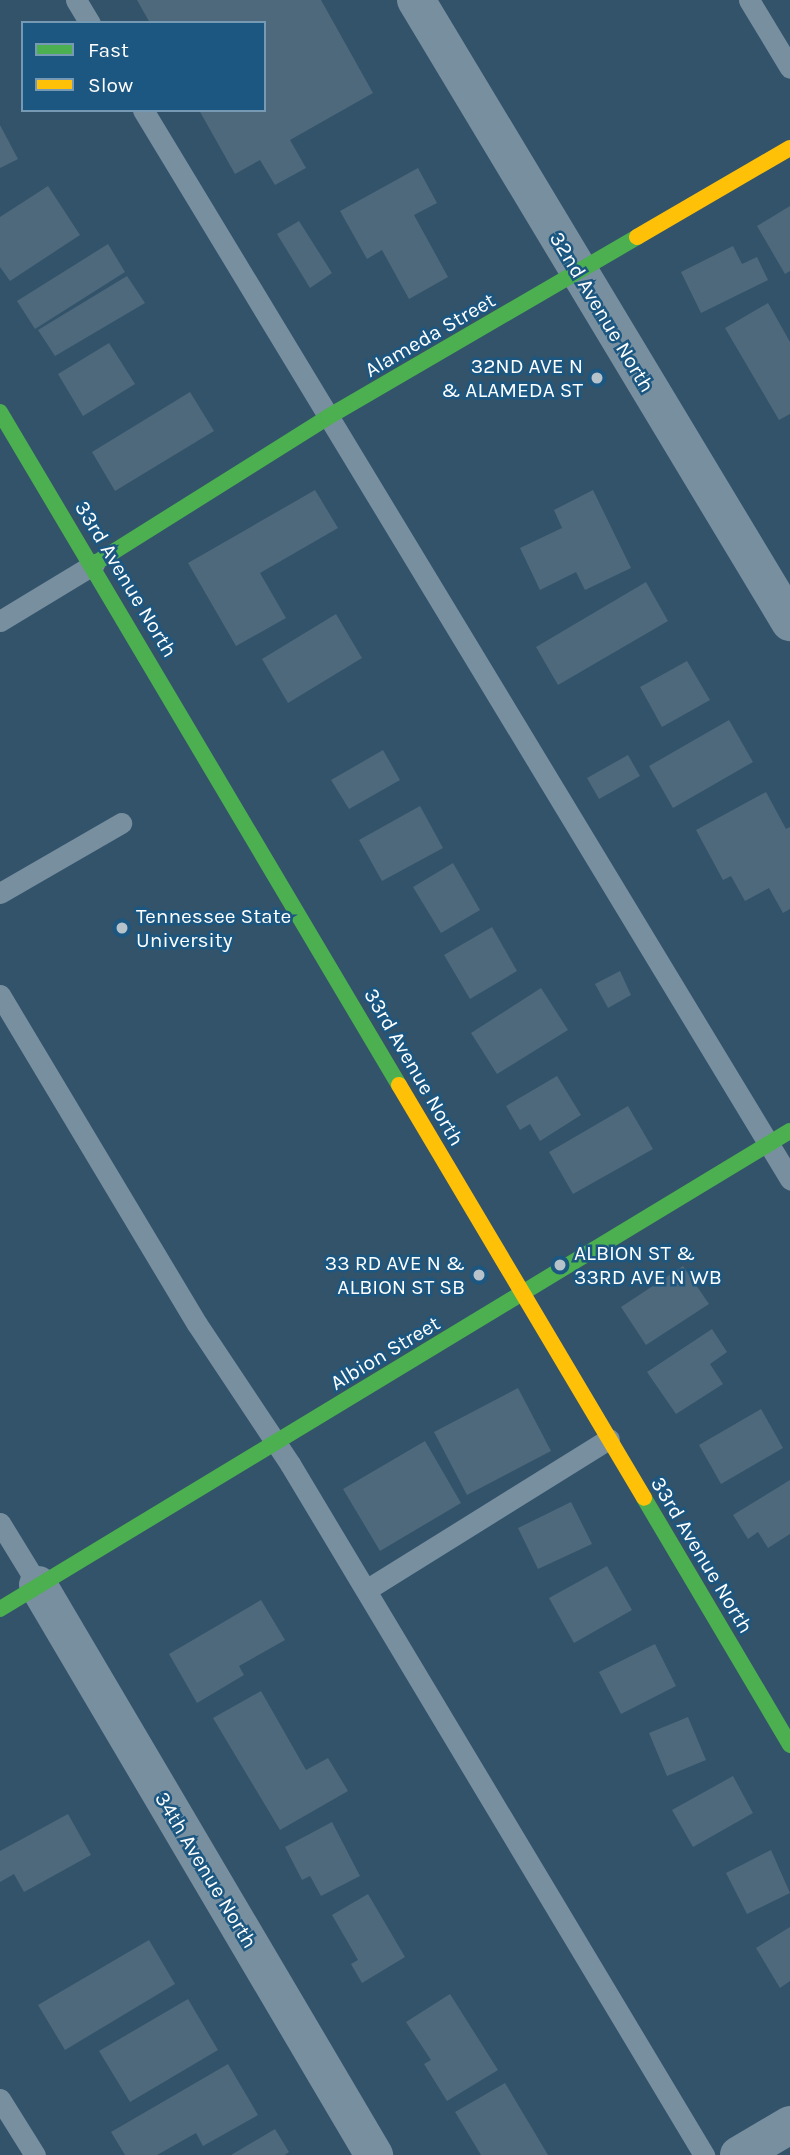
<!DOCTYPE html>
<style>
body{margin:0}
#map{position:relative;width:790px;height:2155px;overflow:hidden;background:#32536a;font-family:Karla,sans-serif}
div>[style]{position:absolute}
[style*='--x']{left:calc(var(--x)*1px);top:calc(var(--y)*1px);width:calc(var(--w)*1px);rotate:calc(var(--a)*1deg)}
.building>*{inset:0;background:#4e697c}
.lane>*{height:21px;margin:-10.5px;padding:0 10.5px;transform-origin:10.5px;border-radius:10.5px;background:#788fa0}
.street>*{height:38px;margin:-19px;padding:0 19px;transform-origin:19px;border-radius:19px;background:#788fa0}
.fast>*{height:16px;margin:-8px;padding:0 8px;transform-origin:8px;border-radius:8px;background:#4caf50}
.slow>*{height:16px;margin:-8px;padding:0 8px;transform-origin:8px;border-radius:8px;background:#ffc107}
.dots>*{width:19px;height:19px;translate:-50% -50%;box-sizing:border-box;border:4px solid #1b5781;border-radius:50%}
span{translate:-50% -50%;white-space:nowrap;text-align:center;line-height:1.15;-webkit-text-stroke:5px #1b5781;paint-order:stroke}
.street-label{font-size:21px;color:#fff}
.poi-label{font-size:21px;color:#fff}
.right{translate:-100% -50%;text-align:right}
.left{translate:0 -50%;text-align:left}
.legend{position:absolute;left:21px;top:21px;width:245px;height:91px;box-sizing:border-box;background:#1b5781;border:2px solid #769ab3;margin:0;padding:9px 12px;list-style:none;font-size:21px;color:#fff}
.legend li{display:flex;align-items:center;gap:14px;height:35px}
.legend b{width:35px;border:2px solid #769ab3}
</style>
<div id="map">
<div class="building">
<div style="clip-path:polygon(137px 0,321px 0,373px 93px,290px 140px,306px 168px,275px 185px,260px 160px,235px 174px,199px 110px,264px 110px,264px 23px,150px 23px)"></div>
<div style="clip-path:polygon(0 125px,18px 159px,0 168px)"></div>
<div style="clip-path:polygon(418px 168px,437px 203px,414px 215px,448px 277px,409px 299px,382px 250px,367px 259px,340px 211px)"></div>
<div style="clip-path:polygon(48px 186px,80px 235px,10px 281px,0 267px,0 217px)"></div>
<div style="clip-path:polygon(790px 206px,790px 271px,785px 274px,757px 226px)"></div>
<div style="clip-path:polygon(299px 221px,332px 273px,310px 288px,277px 234px)"></div>
<div style="clip-path:polygon(108px 244px,125px 272px,35px 329px,17px 301px)"></div>
<div style="clip-path:polygon(733px 246px,742px 264px,757px 257px,768px 280px,701px 313px,681px 272px)"></div>
<div style="clip-path:polygon(127px 276px,145px 303px,55px 356px,38px 330px)"></div>
<div style="clip-path:polygon(768px 303px,790px 342px,790px 414px,779px 420px,725px 328px)"></div>
<div style="clip-path:polygon(109px 343px,135px 384px,83px 416px,58px 374px)"></div>
<div style="clip-path:polygon(190px 392px,214px 431px,115px 491px,92px 452px)"></div>
<div style="clip-path:polygon(315px 490px,338px 528px,260px 573px,286px 618px,236px 646px,188px 563px)"></div>
<div style="clip-path:polygon(593px 490px,631px 568px,585px 590px,576px 572px,540px 590px,520px 548px,562px 528px,554px 510px)"></div>
<div style="clip-path:polygon(646px 582px,668px 621px,558px 685px,536px 647px)"></div>
<div style="clip-path:polygon(336px 614px,362px 658px,288px 703px,262px 659px)"></div>
<div style="clip-path:polygon(687px 661px,710px 700px,662px 727px,640px 687px)"></div>
<div style="clip-path:polygon(729px 720px,753px 762px,673px 808px,649px 766px)"></div>
<div style="clip-path:polygon(383px 750px,400px 780px,349px 809px,331px 780px)"></div>
<div style="clip-path:polygon(628px 755px,640px 776px,599px 799px,587px 778px)"></div>
<div style="clip-path:polygon(766px 792px,786px 829px,790px 827px,790px 909px,783px 913px,769px 888px,745px 901px,731px 876px,723px 880px,696px 830px)"></div>
<div style="clip-path:polygon(420px 806px,443px 848px,382px 881px,359px 840px)"></div>
<div style="clip-path:polygon(453px 863px,480px 910px,441px 933px,413px 887px)"></div>
<div style="clip-path:polygon(492px 927px,517px 971px,470px 999px,444px 955px)"></div>
<div style="clip-path:polygon(620px 971px,631px 995px,608px 1008px,595px 984px)"></div>
<div style="clip-path:polygon(541px 988px,568px 1030px,497px 1074px,471px 1033px)"></div>
<div style="clip-path:polygon(557px 1076px,581px 1115px,540px 1141px,530px 1124px,520px 1130px,506px 1106px)"></div>
<div style="clip-path:polygon(628px 1106px,653px 1149px,573px 1194px,549px 1152px)"></div>
<div style="clip-path:polygon(683px 1266px,709px 1304px,646px 1345px,621px 1307px)"></div>
<div style="clip-path:polygon(712px 1329px,727px 1352px,710px 1364px,723px 1384px,676px 1414px,647px 1372px)"></div>
<div style="clip-path:polygon(518px 1388px,551px 1451px,467px 1495px,434px 1432px)"></div>
<div style="clip-path:polygon(761px 1409px,783px 1448px,721px 1484px,699px 1445px)"></div>
<div style="clip-path:polygon(425px 1441px,461px 1503px,380px 1551px,343px 1489px)"></div>
<div style="clip-path:polygon(790px 1480px,790px 1534px,768px 1548px,758px 1532px,748px 1539px,733px 1515px)"></div>
<div style="clip-path:polygon(571px 1502px,592px 1544px,538px 1569px,518px 1528px)"></div>
<div style="clip-path:polygon(607px 1566px,632px 1610px,574px 1643px,549px 1598px)"></div>
<div style="clip-path:polygon(261px 1600px,285px 1640px,239px 1666px,244px 1675px,197px 1703px,169px 1654px)"></div>
<div style="clip-path:polygon(655px 1644px,676px 1686px,621px 1714px,599px 1672px)"></div>
<div style="clip-path:polygon(261px 1691px,306px 1770px,328px 1758px,348px 1791px,280px 1830px,213px 1718px)"></div>
<div style="clip-path:polygon(688px 1717px,706px 1760px,667px 1776px,649px 1733px)"></div>
<div style="clip-path:polygon(733px 1776px,753px 1813px,693px 1847px,672px 1810px)"></div>
<div style="clip-path:polygon(68px 1814px,91px 1855px,24px 1892px,14px 1874px,0 1882px,0 1851px)"></div>
<div style="clip-path:polygon(332px 1822px,360px 1876px,321px 1896px,310px 1876px,302px 1880px,285px 1847px)"></div>
<div style="clip-path:polygon(771px 1850px,790px 1893px,747px 1914px,726px 1873px)"></div>
<div style="clip-path:polygon(368px 1894px,405px 1957px,362px 1983px,351px 1964px,358px 1960px,332px 1915px)"></div>
<div style="clip-path:polygon(790px 1927px,790px 1981px,780px 1988px,756px 1948px)"></div>
<div style="clip-path:polygon(149px 1940px,175px 1984px,65px 2050px,38px 2005px)"></div>
<div style="clip-path:polygon(450px 1994px,498px 2070px,447px 2101px,424px 2064px,431px 2060px,406px 2022px)"></div>
<div style="clip-path:polygon(188px 1999px,218px 2050px,130px 2102px,99px 2051px)"></div>
<div style="clip-path:polygon(228px 2064px,258px 2115px,203px 2146px,196px 2133px,157px 2155px,125px 2155px,111px 2132px)"></div>
<div style="clip-path:polygon(505px 2083px,548px 2155px,481px 2155px,455px 2112px)"></div>
<div style="clip-path:polygon(275px 2129px,289px 2152px,285px 2155px,231px 2155px)"></div>
</div>
<div class="lane">
<div style="--x:76;--y:0;--w:27;--a:59"></div>
<div style="--x:749;--y:0;--w:79;--a:58.9"></div>
<div style="--x:143;--y:110;--w:1250;--a:58.82"></div>
<div style="--x:0;--y:621;--w:110;--a:-31.2"></div>
<div style="--x:0;--y:893;--w:140;--a:-30"></div>
<div style="--x:0;--y:995;--w:383;--a:59.1"></div>
<div style="--x:197;--y:1324;--w:168;--a:56.4"></div>
<div style="--x:290;--y:1464;--w:806;--a:59.07"></div>
<div style="--x:0;--y:1523;--w:73;--a:58.5"></div>
<div style="--x:366;--y:1590;--w:286;--a:-31.9"></div>
<div style="--x:0;--y:2099;--w:66;--a:58"></div>
</div>
<div class="street">
<div style="--x:416;--y:0;--w:726;--a:58.98"></div>
<div style="--x:38;--y:1585;--w:662;--a:59.48"></div>
<div style="--x:739;--y:2155;--w:59;--a:-30.5"></div>
</div>
<div class="fast">
<div style="--x:0;--y:412;--w:782;--a:59.34"></div>
<div style="--x:94;--y:564;--w:276;--a:-32.1"></div>
<div style="--x:328;--y:417;--w:358;--a:-30.2"></div>
<div style="--x:644;--y:1498;--w:287;--a:59.4"></div>
<div style="--x:0;--y:1609;--w:923;--a:-31.18"></div>
</div>
<div class="slow">
<div style="--x:637;--y:237;--w:177;--a:-30.2"></div>
<div style="--x:399;--y:1085;--w:480;--a:59.3"></div>
</div>
<div class="dots">
<div style="left:597px;top:378px;background:#b7c3cb"></div>
<div style="left:122px;top:928px;background:#b7c3cb"></div>
<div style="left:560px;top:1265px;background:#b7c3cb"></div>
<div style="left:479px;top:1275px;background:#b7c3cb"></div>
</div>
<div class="street-label">
<span style="left:602px;top:312px;rotate:59deg">32nd Avenue North</span>
<span style="left:430px;top:335px;rotate:-30deg">Alameda Street</span>
<span style="left:126px;top:579px;rotate:59deg">33rd Avenue North</span>
<span style="left:414px;top:1067px;rotate:60deg">33rd Avenue North</span>
<span style="left:385px;top:1353px;rotate:-31deg">Albion Street</span>
<span style="left:702px;top:1555px;rotate:59deg">33rd Avenue North</span>
<span style="left:206px;top:1870px;rotate:59deg">34th Avenue North</span>
</div>
<div class="poi-label">
<span class="right" style="left:583px;top:378px">32ND AVE N<br>&amp; ALAMEDA ST</span>
<span class="left" style="left:136px;top:928px">Tennessee State<br>University</span>
<span class="left" style="left:574px;top:1265px">ALBION ST &amp;<br>33RD AVE N WB</span>
<span class="right" style="left:465px;top:1275px">33 RD AVE N &amp;<br>ALBION ST SB</span>
</div>
<ul class="legend">
<li><b style="height:9px;background:#4caf50"></b>Fast</li>
<li><b style="height:9px;background:#ffc107"></b>Slow</li>
</ul>
</div>
